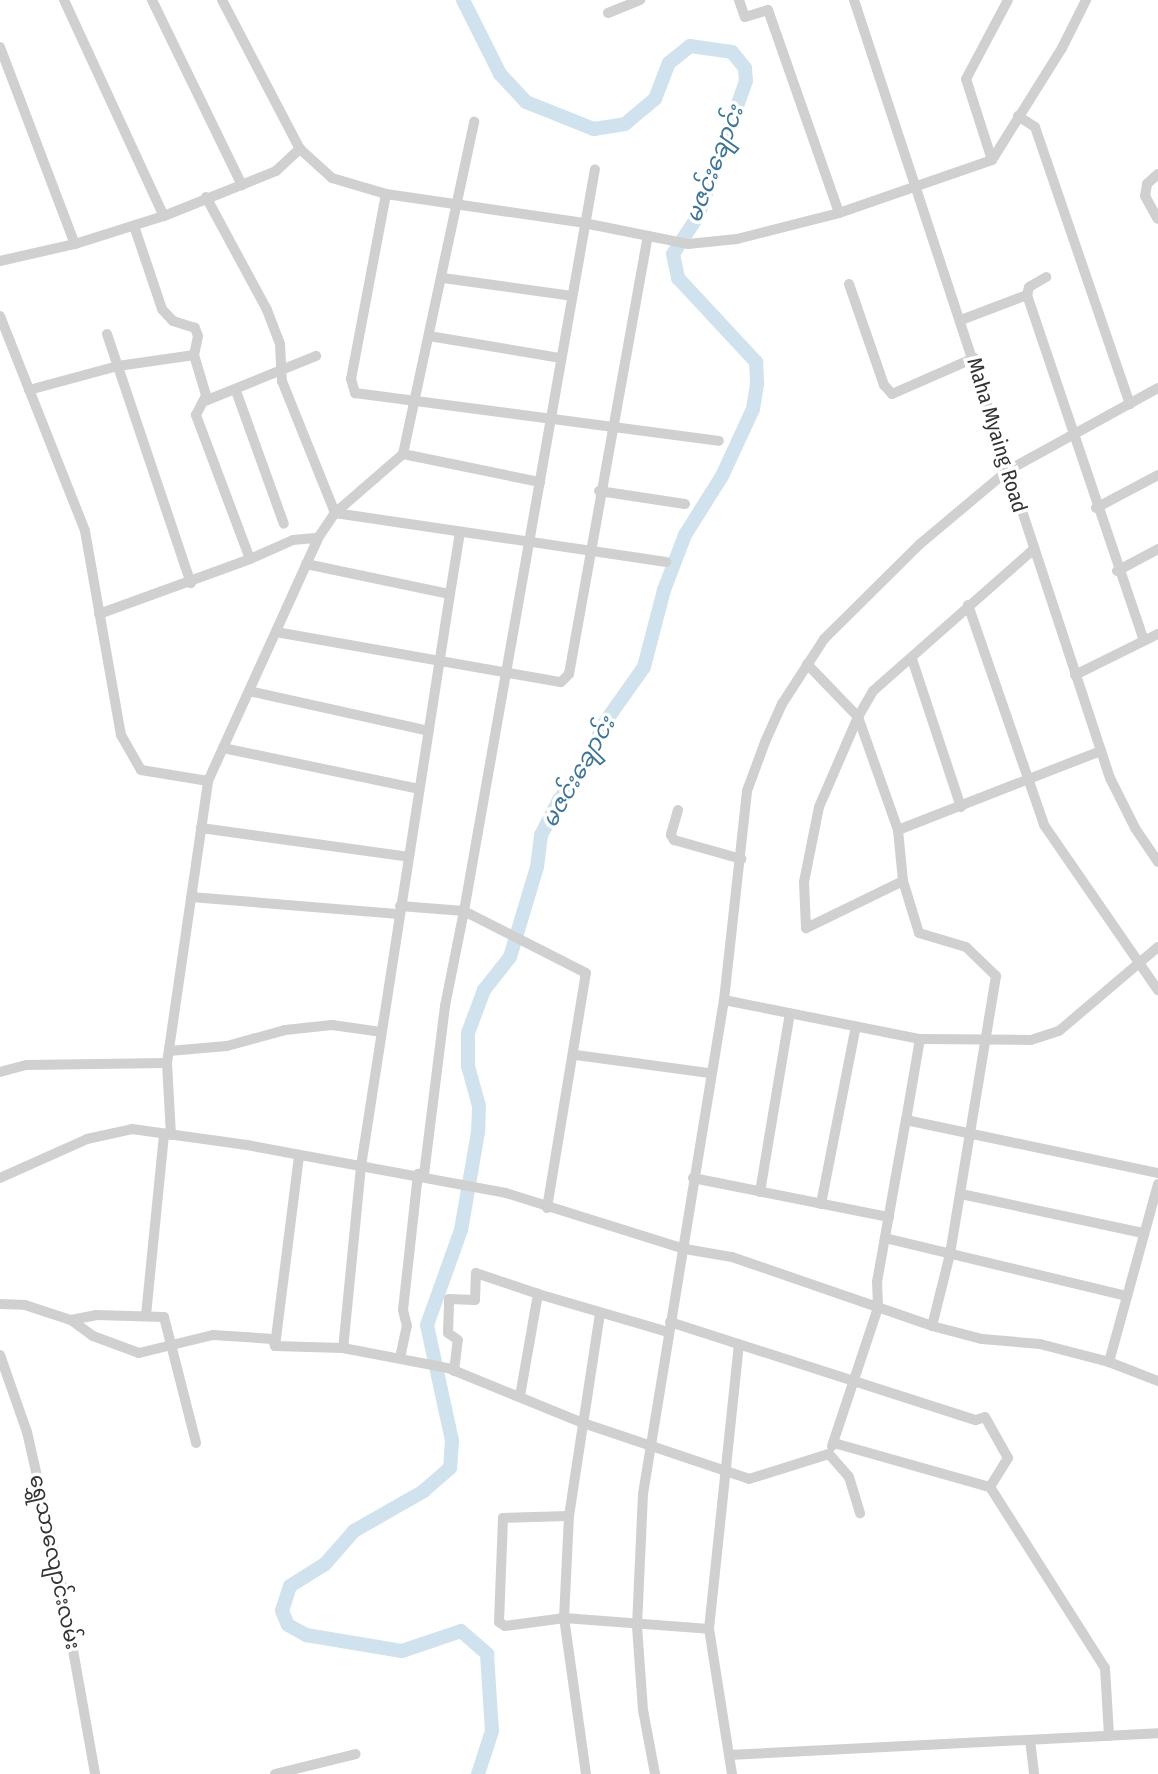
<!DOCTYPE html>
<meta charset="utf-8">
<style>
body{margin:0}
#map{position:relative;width:1158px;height:1774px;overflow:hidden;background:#fff;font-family:"Fira Sans Condensed","Noto Sans Myanmar",sans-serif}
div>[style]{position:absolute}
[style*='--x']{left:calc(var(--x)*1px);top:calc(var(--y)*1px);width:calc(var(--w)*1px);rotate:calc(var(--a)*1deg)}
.river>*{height:14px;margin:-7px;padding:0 7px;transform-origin:7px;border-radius:7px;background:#cfe2ee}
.minor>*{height:10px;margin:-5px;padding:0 5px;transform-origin:5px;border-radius:5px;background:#d0d0d0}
span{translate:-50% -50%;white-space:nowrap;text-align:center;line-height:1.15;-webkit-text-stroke:7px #fff;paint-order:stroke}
.street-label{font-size:21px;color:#333}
.water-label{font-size:23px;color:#3f7597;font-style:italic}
</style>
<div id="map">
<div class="river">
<div style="--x:463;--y:0;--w:83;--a:63.4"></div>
<div style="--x:500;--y:74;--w:38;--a:47"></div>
<div style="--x:526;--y:102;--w:73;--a:21.7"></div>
<div style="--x:594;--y:129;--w:31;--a:-9"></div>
<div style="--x:625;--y:124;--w:39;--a:-40"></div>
<div style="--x:655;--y:99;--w:39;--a:-69"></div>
<div style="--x:669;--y:63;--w:27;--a:-39"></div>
<div style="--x:690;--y:46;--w:42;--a:8.1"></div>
<div style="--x:732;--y:52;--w:21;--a:51"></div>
<div style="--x:745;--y:68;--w:13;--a:86"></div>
<div style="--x:746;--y:81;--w:143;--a:109.6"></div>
<div style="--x:698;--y:216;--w:45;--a:123.3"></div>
<div style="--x:673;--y:254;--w:25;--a:78"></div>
<div style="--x:678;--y:278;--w:115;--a:47.1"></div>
<div style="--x:756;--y:362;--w:22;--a:87"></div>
<div style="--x:757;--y:384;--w:25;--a:99"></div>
<div style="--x:753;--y:409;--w:74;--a:114.8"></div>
<div style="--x:722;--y:476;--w:70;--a:122.1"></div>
<div style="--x:685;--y:535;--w:59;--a:110.9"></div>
<div style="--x:664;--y:590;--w:80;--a:104.6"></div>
<div style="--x:644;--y:667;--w:71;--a:125.3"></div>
<div style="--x:603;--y:725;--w:36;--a:111"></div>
<div style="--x:590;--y:759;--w:51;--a:127.1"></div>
<div style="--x:559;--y:800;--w:39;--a:117"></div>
<div style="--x:541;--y:835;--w:32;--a:97"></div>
<div style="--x:537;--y:867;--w:94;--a:106.7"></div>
<div style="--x:510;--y:957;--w:42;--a:128.2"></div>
<div style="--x:484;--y:990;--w:46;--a:110.4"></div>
<div style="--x:468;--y:1033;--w:33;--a:90"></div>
<div style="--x:468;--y:1066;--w:41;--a:74.6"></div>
<div style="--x:479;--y:1106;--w:26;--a:92"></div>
<div style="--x:478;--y:1132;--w:99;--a:99.8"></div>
<div style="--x:461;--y:1230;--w:101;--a:109.7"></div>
<div style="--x:427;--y:1325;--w:119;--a:77.8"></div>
<div style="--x:452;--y:1441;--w:27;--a:94"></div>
<div style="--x:450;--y:1468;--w:35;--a:139"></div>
<div style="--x:424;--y:1491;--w:81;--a:150.3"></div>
<div style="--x:354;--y:1531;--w:44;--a:131.3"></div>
<div style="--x:325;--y:1564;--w:41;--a:147.8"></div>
<div style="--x:290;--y:1586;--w:26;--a:108"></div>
<div style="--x:282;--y:1611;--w:15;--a:67"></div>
<div style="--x:288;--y:1625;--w:21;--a:29"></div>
<div style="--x:306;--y:1635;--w:97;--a:9.5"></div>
<div style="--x:402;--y:1651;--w:62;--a:-18.7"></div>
<div style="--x:461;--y:1631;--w:35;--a:41"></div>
<div style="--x:487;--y:1654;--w:77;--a:86.3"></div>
<div style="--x:492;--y:1731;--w:45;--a:108"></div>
</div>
<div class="minor">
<div style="--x:64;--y:0;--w:238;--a:65.2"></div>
<div style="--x:152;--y:0;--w:206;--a:64.1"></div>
<div style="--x:222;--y:0;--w:168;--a:62.4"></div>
<div style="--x:300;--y:149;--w:43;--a:42.2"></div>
<div style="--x:332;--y:178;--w:56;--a:16.5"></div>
<div style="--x:386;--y:194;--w:200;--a:8.3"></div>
<div style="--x:584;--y:223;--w:106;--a:11.4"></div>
<div style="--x:688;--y:244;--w:49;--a:-5.8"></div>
<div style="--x:737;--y:239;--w:105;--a:-14.3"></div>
<div style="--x:839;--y:213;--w:162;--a:-19.1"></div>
<div style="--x:992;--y:160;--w:132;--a:-58"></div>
<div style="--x:1062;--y:48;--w:54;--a:-63.4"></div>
<div style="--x:739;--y:0;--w:18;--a:71"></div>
<div style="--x:745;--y:17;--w:24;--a:-17"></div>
<div style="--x:768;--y:10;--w:215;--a:70.7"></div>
<div style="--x:854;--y:0;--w:819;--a:71.79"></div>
<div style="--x:1110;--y:778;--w:56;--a:63.4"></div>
<div style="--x:1135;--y:828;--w:41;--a:55.9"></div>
<div style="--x:608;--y:13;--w:35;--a:-22"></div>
<div style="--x:0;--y:47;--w:211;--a:69.2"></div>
<div style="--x:1018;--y:116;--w:20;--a:33"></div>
<div style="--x:1035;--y:127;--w:293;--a:71.1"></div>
<div style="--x:992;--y:160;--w:85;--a:-107.8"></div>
<div style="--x:966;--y:79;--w:89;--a:-62"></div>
<div style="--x:1158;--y:174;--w:15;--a:138"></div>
<div style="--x:1147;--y:184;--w:12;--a:99"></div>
<div style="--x:1145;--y:196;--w:26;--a:61"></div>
<div style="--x:386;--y:194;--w:188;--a:100.7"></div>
<div style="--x:351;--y:379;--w:15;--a:74"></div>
<div style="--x:355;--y:393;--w:367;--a:7.5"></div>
<div style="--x:206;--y:197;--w:128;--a:61.6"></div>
<div style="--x:267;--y:310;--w:36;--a:69"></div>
<div style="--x:280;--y:344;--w:37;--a:87"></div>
<div style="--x:282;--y:381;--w:142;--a:68.1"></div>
<div style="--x:335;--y:513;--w:335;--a:8.4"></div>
<div style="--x:0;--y:261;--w:77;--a:-12.8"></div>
<div style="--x:75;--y:244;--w:93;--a:-17.5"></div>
<div style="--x:164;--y:216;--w:121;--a:-21.9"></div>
<div style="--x:276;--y:171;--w:33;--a:-43"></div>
<div style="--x:443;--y:278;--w:130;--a:7.9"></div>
<div style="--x:849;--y:284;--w:107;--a:70.9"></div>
<div style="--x:884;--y:385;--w:12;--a:48"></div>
<div style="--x:892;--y:394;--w:90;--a:-23.7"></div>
<div style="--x:1027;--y:295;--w:8;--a:-76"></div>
<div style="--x:1029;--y:287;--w:20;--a:-30"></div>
<div style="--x:0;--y:316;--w:231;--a:68.4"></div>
<div style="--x:85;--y:531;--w:207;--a:80"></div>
<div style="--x:121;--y:735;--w:40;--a:60.3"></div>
<div style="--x:141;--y:770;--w:68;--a:9.3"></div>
<div style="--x:208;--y:781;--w:267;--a:-65.6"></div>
<div style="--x:318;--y:538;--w:30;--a:-56"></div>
<div style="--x:335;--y:513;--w:90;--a:-40.9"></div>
<div style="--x:403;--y:454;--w:340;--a:-77.9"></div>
<div style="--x:961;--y:320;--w:71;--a:-20.7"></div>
<div style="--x:1027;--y:295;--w:365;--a:71.3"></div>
<div style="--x:107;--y:334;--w:263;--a:71.4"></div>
<div style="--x:429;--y:336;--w:134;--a:9.5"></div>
<div style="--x:29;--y:390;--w:92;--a:-15.1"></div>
<div style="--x:118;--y:366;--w:77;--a:-8.2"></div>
<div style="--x:236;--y:391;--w:141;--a:70.2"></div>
<div style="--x:205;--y:401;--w:120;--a:-22.1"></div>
<div style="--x:403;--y:454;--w:140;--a:11.6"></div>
<div style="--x:599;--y:491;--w:87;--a:8.6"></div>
<div style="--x:1096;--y:508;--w:70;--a:-28"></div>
<div style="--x:250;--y:559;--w:47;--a:-23.8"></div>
<div style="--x:293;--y:540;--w:25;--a:-5"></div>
<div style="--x:306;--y:564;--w:147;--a:11.8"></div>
<div style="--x:450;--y:594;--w:579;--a:98.84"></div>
<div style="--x:361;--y:1166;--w:183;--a:95.6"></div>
<div style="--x:1117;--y:571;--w:47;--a:-28.2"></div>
<div style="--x:450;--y:594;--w:63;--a:-80.8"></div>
<div style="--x:968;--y:605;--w:233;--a:70.9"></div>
<div style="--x:1044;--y:825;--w:201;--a:55.4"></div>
<div style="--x:99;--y:614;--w:161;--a:-20"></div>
<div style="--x:250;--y:559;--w:154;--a:-110.6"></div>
<div style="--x:196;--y:415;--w:22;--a:-63"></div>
<div style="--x:206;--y:395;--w:42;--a:-106.7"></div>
<div style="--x:194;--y:355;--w:19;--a:-78"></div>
<div style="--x:198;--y:336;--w:9;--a:-111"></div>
<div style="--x:195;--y:328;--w:23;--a:-162"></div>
<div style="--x:173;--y:321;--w:16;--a:-133"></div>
<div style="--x:162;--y:309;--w:88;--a:-108.6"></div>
<div style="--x:276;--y:632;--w:289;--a:10"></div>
<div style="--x:561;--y:682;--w:11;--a:-45"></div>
<div style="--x:569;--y:674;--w:445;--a:-79.8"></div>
<div style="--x:912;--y:659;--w:156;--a:71.7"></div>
<div style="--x:807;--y:664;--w:74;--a:46.1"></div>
<div style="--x:858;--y:717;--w:120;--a:70.5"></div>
<div style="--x:898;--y:830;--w:51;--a:84.4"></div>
<div style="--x:903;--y:881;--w:54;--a:72.9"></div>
<div style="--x:919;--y:933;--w:49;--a:16.6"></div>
<div style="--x:966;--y:947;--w:42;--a:44"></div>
<div style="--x:996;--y:976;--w:282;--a:99.4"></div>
<div style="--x:950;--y:1254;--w:74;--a:104"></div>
<div style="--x:1075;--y:675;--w:93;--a:-26.3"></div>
<div style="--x:249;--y:691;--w:184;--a:12.5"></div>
<div style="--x:223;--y:748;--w:200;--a:11.8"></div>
<div style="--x:678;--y:810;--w:26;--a:106"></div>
<div style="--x:671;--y:835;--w:6;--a:59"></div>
<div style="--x:674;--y:840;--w:70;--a:15.8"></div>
<div style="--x:201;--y:828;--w:210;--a:7.9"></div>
<div style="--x:898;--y:830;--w:218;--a:-21.3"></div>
<div style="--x:903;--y:881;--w:108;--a:154.1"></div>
<div style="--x:806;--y:928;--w:46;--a:-92.5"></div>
<div style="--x:804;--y:882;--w:76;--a:-78.7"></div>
<div style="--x:819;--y:807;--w:98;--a:-66.6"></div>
<div style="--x:858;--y:717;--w:30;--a:-60"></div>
<div style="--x:873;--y:691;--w:215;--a:-41.4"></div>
<div style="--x:191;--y:897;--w:209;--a:4.7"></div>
<div style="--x:400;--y:906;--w:64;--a:4.5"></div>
<div style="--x:464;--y:911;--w:97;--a:101.3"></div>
<div style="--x:445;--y:1006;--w:170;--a:97.1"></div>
<div style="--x:724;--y:1000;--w:200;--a:11.3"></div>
<div style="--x:920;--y:1039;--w:82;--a:99.8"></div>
<div style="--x:906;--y:1120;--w:258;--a:11.9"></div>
<div style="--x:920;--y:1039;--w:111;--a:0.5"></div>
<div style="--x:1031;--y:1040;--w:29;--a:-18"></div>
<div style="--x:1059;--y:1031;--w:130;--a:-40.3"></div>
<div style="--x:169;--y:1051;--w:58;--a:-4.9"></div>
<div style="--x:227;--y:1046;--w:60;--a:-15.4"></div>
<div style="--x:285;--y:1030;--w:47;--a:-6.1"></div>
<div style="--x:332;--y:1025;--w:49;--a:8.1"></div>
<div style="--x:576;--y:1055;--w:135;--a:7.7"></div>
<div style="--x:0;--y:1072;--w:27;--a:-15"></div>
<div style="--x:26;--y:1065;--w:141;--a:-0.8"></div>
<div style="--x:171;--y:1135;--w:72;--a:-93.2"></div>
<div style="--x:167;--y:1063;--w:285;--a:-81.7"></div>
<div style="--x:0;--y:1178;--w:95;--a:-24.1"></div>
<div style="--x:87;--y:1139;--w:46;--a:-12.5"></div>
<div style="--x:132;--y:1129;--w:116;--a:7.9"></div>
<div style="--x:247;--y:1145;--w:263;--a:10.5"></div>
<div style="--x:506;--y:1193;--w:188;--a:17.4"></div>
<div style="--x:685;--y:1249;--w:48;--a:9.7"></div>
<div style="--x:732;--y:1257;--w:212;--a:19"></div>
<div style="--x:932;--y:1326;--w:52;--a:14.6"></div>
<div style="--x:982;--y:1339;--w:58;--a:4.9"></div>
<div style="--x:1040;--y:1344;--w:71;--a:14.6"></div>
<div style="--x:693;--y:1178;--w:200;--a:11.3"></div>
<div style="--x:1158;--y:1184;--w:185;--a:105.4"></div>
<div style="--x:1109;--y:1362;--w:53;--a:21.2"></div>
<div style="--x:760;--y:1192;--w:181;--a:-80.5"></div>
<div style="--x:961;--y:1194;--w:186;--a:12.1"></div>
<div style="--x:821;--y:1204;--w:181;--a:-78.9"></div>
<div style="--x:547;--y:1208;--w:238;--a:-80.6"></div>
<div style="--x:586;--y:973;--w:137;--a:-153.1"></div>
<div style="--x:464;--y:911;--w:753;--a:-79.99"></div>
<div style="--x:885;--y:1238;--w:249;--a:13.5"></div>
<div style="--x:0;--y:1304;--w:25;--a:2"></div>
<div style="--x:25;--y:1305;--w:48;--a:18.1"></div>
<div style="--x:71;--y:1320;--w:27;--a:36"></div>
<div style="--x:93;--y:1336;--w:49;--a:20.3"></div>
<div style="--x:139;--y:1353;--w:76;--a:-13.7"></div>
<div style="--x:213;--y:1335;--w:60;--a:3.8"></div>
<div style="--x:273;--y:1339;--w:7;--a:74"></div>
<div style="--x:275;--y:1346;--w:68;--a:1.7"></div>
<div style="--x:343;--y:1348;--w:107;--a:10.8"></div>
<div style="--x:448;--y:1368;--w:146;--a:22.2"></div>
<div style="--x:583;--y:1423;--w:175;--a:18.6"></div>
<div style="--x:749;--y:1479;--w:84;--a:-17.4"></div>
<div style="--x:829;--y:1454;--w:30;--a:49"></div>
<div style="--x:849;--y:1477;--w:38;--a:73"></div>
<div style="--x:146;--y:1315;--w:181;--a:-84.3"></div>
<div style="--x:71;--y:1320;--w:25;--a:-11"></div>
<div style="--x:96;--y:1315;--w:68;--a:1.7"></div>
<div style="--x:164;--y:1317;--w:130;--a:75.7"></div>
<div style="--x:670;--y:1322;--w:321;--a:17.8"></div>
<div style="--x:976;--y:1420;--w:9;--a:-18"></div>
<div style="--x:985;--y:1417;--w:47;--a:60.7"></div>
<div style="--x:1008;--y:1458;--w:34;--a:122"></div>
<div style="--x:275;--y:1346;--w:192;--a:-82.8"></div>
<div style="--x:0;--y:1355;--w:82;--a:70.7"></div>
<div style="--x:27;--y:1432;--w:149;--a:77.2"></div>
<div style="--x:60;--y:1577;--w:200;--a:79.9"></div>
<div style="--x:400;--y:1358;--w:33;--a:-78"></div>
<div style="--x:407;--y:1326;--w:16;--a:-104"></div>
<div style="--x:403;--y:1310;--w:137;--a:-83.7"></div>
<div style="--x:454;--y:1371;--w:31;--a:-83"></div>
<div style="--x:458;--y:1340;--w:12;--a:-145"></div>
<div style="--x:448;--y:1333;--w:34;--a:-88"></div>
<div style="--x:449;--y:1299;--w:26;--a:2"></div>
<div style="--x:475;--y:1300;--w:27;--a:-88"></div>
<div style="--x:476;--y:1273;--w:65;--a:18.7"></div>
<div style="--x:520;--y:1396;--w:104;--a:-80"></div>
<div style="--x:538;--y:1294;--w:135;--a:16.3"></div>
<div style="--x:834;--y:1443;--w:162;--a:15.8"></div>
<div style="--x:990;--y:1487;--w:214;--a:57.6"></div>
<div style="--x:1105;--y:1668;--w:68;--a:86.6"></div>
<div style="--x:832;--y:1446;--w:145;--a:-71.6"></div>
<div style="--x:878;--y:1308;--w:26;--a:-92"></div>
<div style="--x:877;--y:1282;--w:165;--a:-79.9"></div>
<div style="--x:569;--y:1516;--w:66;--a:178.3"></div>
<div style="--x:503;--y:1518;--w:104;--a:92.2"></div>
<div style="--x:499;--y:1622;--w:7;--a:34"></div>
<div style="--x:505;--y:1626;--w:60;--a:-7.7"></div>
<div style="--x:564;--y:1618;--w:145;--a:4.3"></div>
<div style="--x:1030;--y:1740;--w:34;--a:83"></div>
<div style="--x:729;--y:1755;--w:430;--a:-2.9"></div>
<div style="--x:275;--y:1774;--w:83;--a:-13.9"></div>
<div style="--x:586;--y:1774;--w:158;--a:-98"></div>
<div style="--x:564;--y:1618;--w:102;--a:-87.2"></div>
<div style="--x:569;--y:1516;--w:204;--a:-81.3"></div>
<div style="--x:655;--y:1774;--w:65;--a:-100.6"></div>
<div style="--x:643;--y:1710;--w:84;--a:-94.1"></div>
<div style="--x:637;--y:1626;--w:132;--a:-87.4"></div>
<div style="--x:643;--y:1494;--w:501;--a:-80.69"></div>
<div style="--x:724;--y:1000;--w:210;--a:-83.7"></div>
<div style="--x:747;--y:791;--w:52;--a:-69.8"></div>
<div style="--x:765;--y:742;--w:42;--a:-65.9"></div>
<div style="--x:782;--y:704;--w:77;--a:-57.1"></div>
<div style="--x:824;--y:639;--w:135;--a:-44.7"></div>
<div style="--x:920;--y:544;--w:114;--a:-40"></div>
<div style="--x:1007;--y:471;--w:172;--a:-28.8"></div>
<div style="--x:732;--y:1774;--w:147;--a:-99"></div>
<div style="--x:709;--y:1629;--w:286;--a:-84"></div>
</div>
<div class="street-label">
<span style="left:997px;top:435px;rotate:73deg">Maha Myaing Road</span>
<span style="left:55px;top:1562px;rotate:78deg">ရွှေသာလျောင်းလမ်း</span>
</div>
<div class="water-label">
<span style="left:714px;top:164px;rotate:-69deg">မဇင်းချောင်း</span>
<span style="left:578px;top:772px;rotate:-60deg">မဇင်းချောင်း</span>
</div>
</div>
